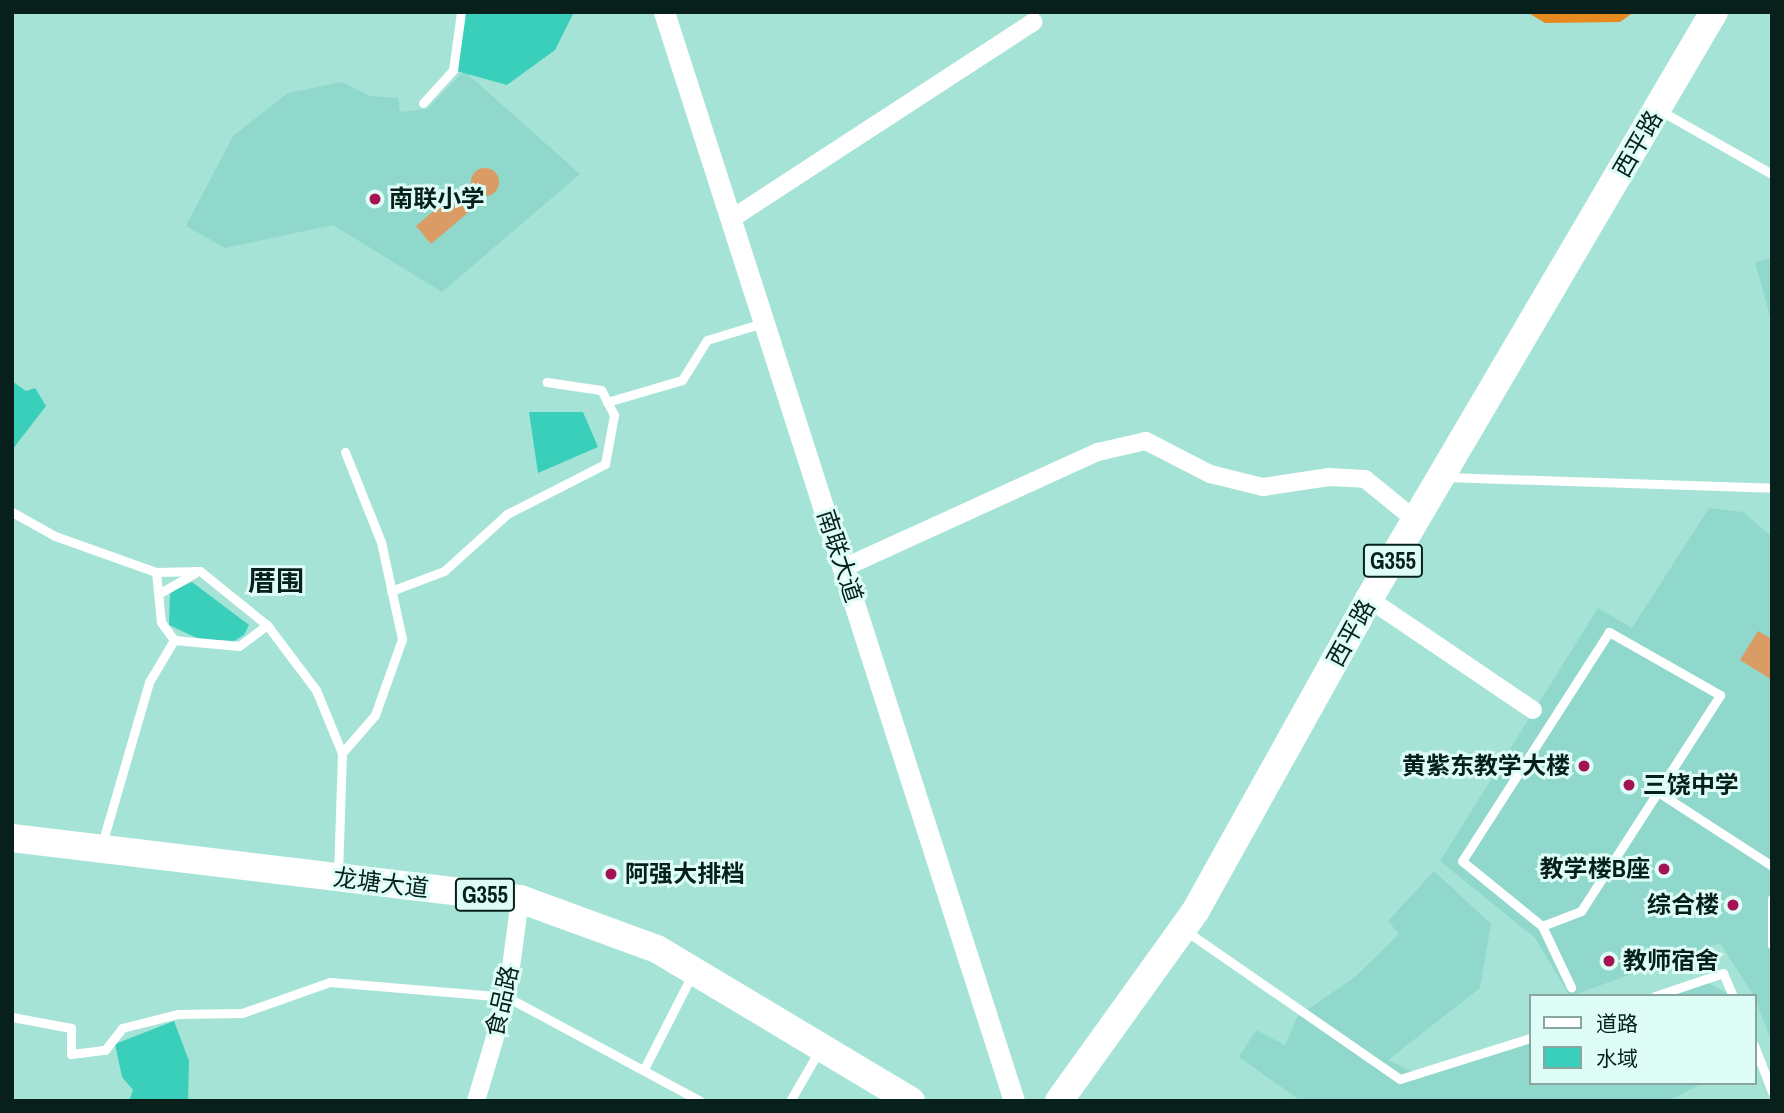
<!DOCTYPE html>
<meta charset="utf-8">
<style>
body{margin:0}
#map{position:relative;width:1784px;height:1113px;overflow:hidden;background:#a6e3d7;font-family:"Archivo Narrow","Noto Sans SC",sans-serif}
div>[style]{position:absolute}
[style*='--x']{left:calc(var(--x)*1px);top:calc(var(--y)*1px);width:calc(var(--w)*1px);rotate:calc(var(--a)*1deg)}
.built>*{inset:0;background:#90d8cb}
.green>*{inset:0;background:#da9b64}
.round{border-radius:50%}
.forest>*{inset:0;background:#e7891e}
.water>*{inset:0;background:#3acfbb}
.service>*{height:9px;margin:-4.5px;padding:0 4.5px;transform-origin:4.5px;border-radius:4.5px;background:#fff}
.minor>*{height:18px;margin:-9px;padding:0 9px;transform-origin:9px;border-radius:9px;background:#fff}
.tertiary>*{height:21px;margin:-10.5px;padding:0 10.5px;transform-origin:10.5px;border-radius:10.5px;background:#fff}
.trunk>*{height:28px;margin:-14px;padding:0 14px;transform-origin:14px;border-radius:14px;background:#fff}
.dots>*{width:19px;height:19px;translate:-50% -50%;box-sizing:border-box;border:4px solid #dffdf7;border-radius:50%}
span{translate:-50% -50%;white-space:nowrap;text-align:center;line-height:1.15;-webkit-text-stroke:6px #dffdf7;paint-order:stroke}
.shield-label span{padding:2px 5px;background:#dffdf7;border:2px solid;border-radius:5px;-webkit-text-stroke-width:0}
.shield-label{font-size:23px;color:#07201c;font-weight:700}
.street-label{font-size:24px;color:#07201c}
.poi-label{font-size:24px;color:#07201c;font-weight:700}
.left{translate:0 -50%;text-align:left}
.right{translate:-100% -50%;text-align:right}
.quarter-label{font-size:28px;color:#07201c;font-weight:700}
.frame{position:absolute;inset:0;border:14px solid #07201c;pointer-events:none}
.legend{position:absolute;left:1529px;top:994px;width:228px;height:91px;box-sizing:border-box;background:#dffdf7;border:2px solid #89a59f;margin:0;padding:9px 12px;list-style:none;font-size:21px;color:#07201c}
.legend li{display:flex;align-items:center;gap:14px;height:35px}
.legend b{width:35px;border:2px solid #89a59f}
</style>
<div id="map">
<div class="built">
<div style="clip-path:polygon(464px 71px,580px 174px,442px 292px,333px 225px,225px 248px,186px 226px,233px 136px,288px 93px,342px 82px,370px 96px,398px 98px,400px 112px,427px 109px)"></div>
<div style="clip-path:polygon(1772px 258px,1772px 324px,1755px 262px)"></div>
<div style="clip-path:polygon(1709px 508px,1743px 512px,1772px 537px,1772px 1043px,1754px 996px,1720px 943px,1570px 996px,1535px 938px,1440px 861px,1598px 608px,1632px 628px)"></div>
<div style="clip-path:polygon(1434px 871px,1491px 924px,1480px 988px,1388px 1060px,1419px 1075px,1530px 1040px,1530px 1083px,1703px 1083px,1668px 1101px,1301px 1101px,1239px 1057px,1256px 1030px,1285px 1045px,1298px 1016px,1355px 977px,1399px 934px,1388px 921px)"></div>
<div style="clip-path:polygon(1706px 982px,1733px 996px,1663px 996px)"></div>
</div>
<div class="green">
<div class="round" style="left:471px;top:168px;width:28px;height:28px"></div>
<div style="clip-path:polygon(456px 192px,471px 210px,431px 244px,416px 226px)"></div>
<div style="clip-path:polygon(1758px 631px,1772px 639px,1772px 680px,1740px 660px)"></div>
</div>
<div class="forest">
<div style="clip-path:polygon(1527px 12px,1634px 12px,1620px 22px,1545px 23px)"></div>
</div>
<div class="water">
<div style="clip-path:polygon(462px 12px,574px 12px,555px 50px,507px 85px,453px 70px)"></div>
<div style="clip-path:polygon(12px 381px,26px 391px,35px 388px,46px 406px,12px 450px)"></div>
<div style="clip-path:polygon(529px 412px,583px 412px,598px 447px,538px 473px)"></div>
<div style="clip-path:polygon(192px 582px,249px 625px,244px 635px,234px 641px,199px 639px,169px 625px,170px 592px)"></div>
<div style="clip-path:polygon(174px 1021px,189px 1061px,188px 1101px,129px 1101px,133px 1090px,122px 1077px,115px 1044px)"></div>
</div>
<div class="service">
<div style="--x:423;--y:103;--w:45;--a:-47.7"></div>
<div style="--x:453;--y:70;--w:59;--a:-82.1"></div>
<div style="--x:1661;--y:111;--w:128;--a:29.6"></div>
<div style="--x:607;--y:402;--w:78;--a:-16.3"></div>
<div style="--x:682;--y:380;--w:47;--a:-58"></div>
<div style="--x:707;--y:340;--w:59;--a:-16.9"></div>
<div style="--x:1446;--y:477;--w:326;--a:1.9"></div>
<div style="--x:12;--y:512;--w:49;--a:29.2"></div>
<div style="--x:55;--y:536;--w:107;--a:19.6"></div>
<div style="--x:156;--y:572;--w:44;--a:-1.3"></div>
<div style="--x:200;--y:571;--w:86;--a:38.9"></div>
<div style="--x:267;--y:625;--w:81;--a:53"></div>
<div style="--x:316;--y:690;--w:68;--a:67.6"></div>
<div style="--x:342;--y:753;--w:121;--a:91.9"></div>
<div style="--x:156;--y:572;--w:50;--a:84.3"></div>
<div style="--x:161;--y:622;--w:22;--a:54"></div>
<div style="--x:174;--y:640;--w:65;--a:5.3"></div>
<div style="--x:239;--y:646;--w:35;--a:-37"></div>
<div style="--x:391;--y:591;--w:57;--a:-20.7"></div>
<div style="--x:444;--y:571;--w:85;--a:-42.1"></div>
<div style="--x:507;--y:514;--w:110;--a:-27"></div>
<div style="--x:605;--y:464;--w:50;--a:-79.6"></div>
<div style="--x:614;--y:415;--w:28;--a:-117"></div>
<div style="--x:601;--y:390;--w:55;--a:-171.6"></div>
<div style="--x:160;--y:593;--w:40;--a:-29.7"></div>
<div style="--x:342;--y:753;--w:50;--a:-49"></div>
<div style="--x:375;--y:715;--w:81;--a:-70.4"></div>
<div style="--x:402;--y:639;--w:99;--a:-102.2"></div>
<div style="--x:381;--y:542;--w:97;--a:-111.8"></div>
<div style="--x:1658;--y:792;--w:136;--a:33"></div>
<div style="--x:102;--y:844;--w:169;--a:-73.8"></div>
<div style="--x:149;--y:682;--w:49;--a:-59.2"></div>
<div style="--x:1772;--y:899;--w:46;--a:90"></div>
<div style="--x:1542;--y:926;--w:42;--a:-21"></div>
<div style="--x:1581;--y:911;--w:257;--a:-57.2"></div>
<div style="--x:1720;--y:695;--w:128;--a:-150.4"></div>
<div style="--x:1609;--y:632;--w:272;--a:122.7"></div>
<div style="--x:1462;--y:861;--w:103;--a:39.1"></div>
<div style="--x:1542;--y:926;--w:68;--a:64.6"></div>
<div style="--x:1186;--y:931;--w:260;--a:34.7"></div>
<div style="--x:1400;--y:1079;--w:136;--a:-17.5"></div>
<div style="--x:1655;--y:996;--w:72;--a:-18.7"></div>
<div style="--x:1723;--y:973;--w:25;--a:67"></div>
<div style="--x:12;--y:1017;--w:60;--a:10.6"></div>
<div style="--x:71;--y:1028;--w:26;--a:90"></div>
<div style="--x:71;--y:1054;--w:34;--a:-7"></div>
<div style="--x:105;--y:1050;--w:28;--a:-52"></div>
<div style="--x:122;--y:1028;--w:58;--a:-14"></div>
<div style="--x:178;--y:1014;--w:64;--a:-0.9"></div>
<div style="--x:242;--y:1013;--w:93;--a:-19.4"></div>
<div style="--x:330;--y:982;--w:178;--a:4.8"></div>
<div style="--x:507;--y:997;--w:219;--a:28.3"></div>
<div style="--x:1754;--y:1045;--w:50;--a:69"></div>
<div style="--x:644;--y:1069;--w:108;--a:-63"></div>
<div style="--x:790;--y:1101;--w:58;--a:-59.9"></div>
</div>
<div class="minor">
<div style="--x:731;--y:219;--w:361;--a:-33.1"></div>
<div style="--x:843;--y:568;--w:280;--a:-24.5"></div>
<div style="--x:1098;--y:452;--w:49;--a:-12.9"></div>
<div style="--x:1146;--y:441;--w:72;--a:27.3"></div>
<div style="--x:1210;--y:474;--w:55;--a:13.8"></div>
<div style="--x:1263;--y:487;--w:67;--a:-8.6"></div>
<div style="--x:1329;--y:477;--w:36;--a:3"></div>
<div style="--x:1365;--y:479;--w:68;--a:39.1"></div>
<div style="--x:1369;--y:599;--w:198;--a:34.1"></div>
<div style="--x:476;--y:1101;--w:109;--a:-73.4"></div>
<div style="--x:507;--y:997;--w:99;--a:-82.4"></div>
</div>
<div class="tertiary">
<div style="--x:664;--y:12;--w:1144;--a:72.18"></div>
</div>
<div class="trunk">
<div style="--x:12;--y:838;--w:512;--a:6.85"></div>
<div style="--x:520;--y:899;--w:146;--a:20.1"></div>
<div style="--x:657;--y:949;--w:296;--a:30.9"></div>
<div style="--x:1059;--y:1101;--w:235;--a:-54.3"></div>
<div style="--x:1196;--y:910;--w:356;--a:-60.9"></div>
<div style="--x:1369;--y:599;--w:681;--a:-59.56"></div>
</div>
<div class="dots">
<div style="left:375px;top:199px;background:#a51354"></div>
<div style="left:1584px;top:766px;background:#a51354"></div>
<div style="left:1629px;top:785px;background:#a51354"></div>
<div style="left:1664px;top:869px;background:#a51354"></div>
<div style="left:611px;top:874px;background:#a51354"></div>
<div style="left:1733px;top:905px;background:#a51354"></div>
<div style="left:1609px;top:961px;background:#a51354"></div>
</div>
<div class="shield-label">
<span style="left:1393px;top:561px">G355</span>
<span style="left:485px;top:895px">G355</span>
</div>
<div class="street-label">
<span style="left:1638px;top:144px;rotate:-60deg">西平路</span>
<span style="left:840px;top:556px;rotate:72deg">南联大道</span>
<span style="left:1351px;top:633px;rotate:-61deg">西平路</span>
<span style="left:381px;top:883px;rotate:7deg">龙塘大道</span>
<span style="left:502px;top:1001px;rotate:-77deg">食品路</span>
</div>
<div class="poi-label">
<span class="left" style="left:389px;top:199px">南联小学</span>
<span class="right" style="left:1570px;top:766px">黄紫东教学大楼</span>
<span class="left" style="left:1643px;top:785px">三饶中学</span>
<span class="right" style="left:1650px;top:869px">教学楼B座</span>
<span class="left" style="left:625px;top:874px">阿强大排档</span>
<span class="right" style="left:1719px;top:905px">综合楼</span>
<span class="left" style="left:1623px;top:961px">教师宿舍</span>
</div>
<div class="quarter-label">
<span style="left:276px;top:581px">厝围</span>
</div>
<div class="frame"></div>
<ul class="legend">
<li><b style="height:9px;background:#fff"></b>道路</li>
<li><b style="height:19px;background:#3acfbb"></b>水域</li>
</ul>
</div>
